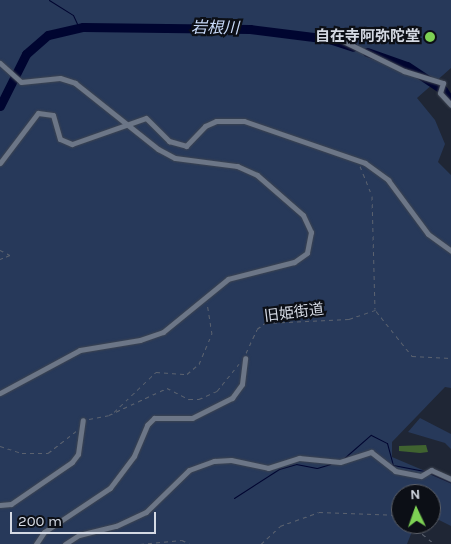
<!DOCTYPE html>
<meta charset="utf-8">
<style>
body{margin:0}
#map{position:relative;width:451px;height:544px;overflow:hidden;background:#1f2635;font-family:Karla,"Noto Sans JP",sans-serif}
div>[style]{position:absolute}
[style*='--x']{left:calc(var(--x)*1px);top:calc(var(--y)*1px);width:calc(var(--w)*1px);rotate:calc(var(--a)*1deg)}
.green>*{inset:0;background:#27395a}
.stream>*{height:1px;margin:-0.5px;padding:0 0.5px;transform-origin:0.5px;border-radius:0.5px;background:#000530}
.river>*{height:9px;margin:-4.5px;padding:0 4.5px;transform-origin:4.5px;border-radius:4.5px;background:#000530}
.building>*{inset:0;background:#406330}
.path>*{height:1px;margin-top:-0.5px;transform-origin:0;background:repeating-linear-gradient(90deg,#5b626f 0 4px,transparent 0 8px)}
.roads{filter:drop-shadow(0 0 1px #3d4450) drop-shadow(0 0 1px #3d4450)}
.minor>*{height:5px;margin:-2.5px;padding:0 2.5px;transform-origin:2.5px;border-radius:2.5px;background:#6c7687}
.dots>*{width:14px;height:14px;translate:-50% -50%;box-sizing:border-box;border:2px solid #0c0f16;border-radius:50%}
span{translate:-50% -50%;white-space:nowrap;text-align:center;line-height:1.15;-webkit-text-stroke:4.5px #0c0f16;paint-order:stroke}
.poi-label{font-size:15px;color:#d4d9e3;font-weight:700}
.right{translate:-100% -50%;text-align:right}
.street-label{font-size:15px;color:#d4d9e3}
.water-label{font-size:16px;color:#c9daf9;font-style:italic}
.north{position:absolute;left:391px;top:484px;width:50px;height:50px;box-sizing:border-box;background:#0c0f16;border:1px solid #5c6068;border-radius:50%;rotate:357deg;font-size:14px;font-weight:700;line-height:20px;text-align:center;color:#d4d9e3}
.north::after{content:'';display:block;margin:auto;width:18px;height:22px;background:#7dd154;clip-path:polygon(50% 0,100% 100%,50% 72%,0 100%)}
.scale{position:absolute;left:10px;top:512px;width:146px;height:22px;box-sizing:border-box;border:2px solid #d4d9e3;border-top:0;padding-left:6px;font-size:15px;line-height:18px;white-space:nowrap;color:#d4d9e3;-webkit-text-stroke:4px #0c0f16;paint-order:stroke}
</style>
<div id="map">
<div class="green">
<div style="clip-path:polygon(0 0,451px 0,451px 68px,417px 98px,435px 120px,445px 144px,438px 162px,451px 175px,451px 388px,445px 387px,392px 442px,392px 457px,451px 482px,451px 526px,431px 516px,431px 494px,401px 494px,401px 524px,415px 524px,407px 544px,0 544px)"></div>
<div style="clip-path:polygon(420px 418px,451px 434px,451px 449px,445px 443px,408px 432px)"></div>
</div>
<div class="stream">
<div style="--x:49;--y:0;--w:28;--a:32"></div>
<div style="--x:73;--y:15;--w:14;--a:65"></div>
<div style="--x:343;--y:459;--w:37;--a:-41"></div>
<div style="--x:371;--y:435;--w:18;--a:27"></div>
<div style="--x:387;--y:443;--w:23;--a:75"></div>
<div style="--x:393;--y:465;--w:33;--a:11"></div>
<div style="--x:429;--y:473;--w:24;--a:24"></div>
<div style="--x:234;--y:498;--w:54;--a:-32.8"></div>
<div style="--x:279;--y:469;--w:18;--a:-16"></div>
<div style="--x:296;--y:464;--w:21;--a:11"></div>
<div style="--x:317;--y:468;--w:14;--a:-17"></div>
</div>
<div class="river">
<div style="--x:367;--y:52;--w:42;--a:19.3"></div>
<div style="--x:407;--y:66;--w:43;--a:33.7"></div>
<div style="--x:443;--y:90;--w:14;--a:56"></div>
<div style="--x:0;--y:106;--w:58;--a:-63.4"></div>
<div style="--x:26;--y:54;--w:29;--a:-41"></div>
<div style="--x:48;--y:35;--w:36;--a:-13"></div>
<div style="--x:83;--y:27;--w:167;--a:0.7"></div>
<div style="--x:250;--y:29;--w:80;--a:7.2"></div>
<div style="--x:329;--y:39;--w:25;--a:18"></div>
</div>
<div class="building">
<div style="clip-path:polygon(426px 445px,428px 452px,420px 453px,399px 451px,399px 446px)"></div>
</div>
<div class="path">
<div style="--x:360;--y:166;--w:32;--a:68"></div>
<div style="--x:372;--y:196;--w:113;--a:88.5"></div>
<div style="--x:0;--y:250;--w:11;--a:27"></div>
<div style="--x:10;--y:255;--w:11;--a:158"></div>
<div style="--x:376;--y:311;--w:58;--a:51.3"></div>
<div style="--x:412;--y:356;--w:39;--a:3"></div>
<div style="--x:246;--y:353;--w:26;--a:-65"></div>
<div style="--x:257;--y:329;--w:10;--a:-37"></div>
<div style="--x:265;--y:323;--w:84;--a:-2.7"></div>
<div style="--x:349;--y:319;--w:28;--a:-19"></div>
<div style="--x:114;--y:412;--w:58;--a:-43.6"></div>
<div style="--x:156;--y:372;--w:31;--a:4"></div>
<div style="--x:187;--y:374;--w:16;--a:-40"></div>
<div style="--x:199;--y:364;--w:33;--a:-67"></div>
<div style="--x:212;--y:334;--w:32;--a:-99"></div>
<div style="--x:89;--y:419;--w:20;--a:-11"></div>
<div style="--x:109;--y:415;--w:64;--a:-25"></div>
<div style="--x:167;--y:388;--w:25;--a:27"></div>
<div style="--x:189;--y:399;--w:10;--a:0"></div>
<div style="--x:199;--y:399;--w:20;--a:-24"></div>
<div style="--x:217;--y:391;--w:35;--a:-51"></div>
<div style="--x:0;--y:446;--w:23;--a:18"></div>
<div style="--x:22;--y:453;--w:26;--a:0"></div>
<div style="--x:48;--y:453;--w:36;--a:-38"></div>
<div style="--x:410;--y:524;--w:32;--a:39"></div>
<div style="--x:140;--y:544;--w:42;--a:-5.4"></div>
<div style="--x:182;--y:540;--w:9;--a:27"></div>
<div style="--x:261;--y:544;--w:26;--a:-43"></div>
<div style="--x:280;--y:526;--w:41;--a:-19.7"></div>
<div style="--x:319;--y:512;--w:82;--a:2.1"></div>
</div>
<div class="roads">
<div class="minor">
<div style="--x:343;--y:41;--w:68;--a:26.2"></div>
<div style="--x:404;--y:71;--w:41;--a:17.1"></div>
<div style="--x:443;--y:83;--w:10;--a:107"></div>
<div style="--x:440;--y:93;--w:16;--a:47"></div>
<div style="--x:0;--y:63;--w:28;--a:42"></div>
<div style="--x:21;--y:82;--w:39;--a:-6"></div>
<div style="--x:60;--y:78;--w:16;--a:18"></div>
<div style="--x:75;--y:83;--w:106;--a:38.5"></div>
<div style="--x:158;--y:149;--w:19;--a:28"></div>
<div style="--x:175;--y:158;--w:63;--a:7.4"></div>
<div style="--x:237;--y:166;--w:22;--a:24"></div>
<div style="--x:257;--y:175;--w:61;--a:41"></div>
<div style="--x:303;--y:215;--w:19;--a:65"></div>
<div style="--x:311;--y:232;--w:21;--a:101"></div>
<div style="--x:307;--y:253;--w:16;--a:145"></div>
<div style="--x:294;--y:262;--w:68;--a:165.6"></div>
<div style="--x:228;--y:279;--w:84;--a:140.8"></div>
<div style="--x:163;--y:332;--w:24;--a:161"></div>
<div style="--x:140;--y:340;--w:61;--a:170.5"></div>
<div style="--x:80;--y:350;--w:91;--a:151.7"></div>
<div style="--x:0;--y:163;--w:63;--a:-52.8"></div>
<div style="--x:38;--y:113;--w:15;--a:8"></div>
<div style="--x:53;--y:115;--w:25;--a:74"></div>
<div style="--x:60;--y:139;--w:13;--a:23"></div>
<div style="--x:72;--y:144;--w:78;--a:-19.4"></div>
<div style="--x:146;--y:118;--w:33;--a:45"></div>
<div style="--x:169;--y:141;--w:18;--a:16"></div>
<div style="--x:186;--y:146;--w:28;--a:-46"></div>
<div style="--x:205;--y:126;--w:12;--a:-24"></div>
<div style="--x:216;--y:121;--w:28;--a:0"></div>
<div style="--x:244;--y:121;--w:128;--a:19.1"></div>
<div style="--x:365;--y:163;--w:29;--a:36"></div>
<div style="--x:388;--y:180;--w:67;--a:53.5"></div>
<div style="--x:428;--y:234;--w:29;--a:36"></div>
<div style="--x:0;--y:505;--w:11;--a:-5"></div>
<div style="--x:11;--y:504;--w:74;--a:-34.5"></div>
<div style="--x:72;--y:462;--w:10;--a:-53"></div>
<div style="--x:78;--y:454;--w:34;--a:-82"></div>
<div style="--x:36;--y:544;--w:14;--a:-56"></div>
<div style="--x:44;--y:532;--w:79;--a:-33.7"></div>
<div style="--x:110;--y:488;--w:40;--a:-53"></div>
<div style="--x:134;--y:456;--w:34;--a:-67"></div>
<div style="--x:147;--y:425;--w:10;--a:-45"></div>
<div style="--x:154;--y:418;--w:38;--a:0"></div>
<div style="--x:192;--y:418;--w:45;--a:-26.6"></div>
<div style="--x:232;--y:398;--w:17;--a:-54"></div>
<div style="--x:242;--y:384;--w:26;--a:-83"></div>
<div style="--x:65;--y:544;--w:17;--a:-33"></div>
<div style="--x:79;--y:535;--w:38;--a:-14"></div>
<div style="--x:116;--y:526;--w:33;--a:-25"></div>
<div style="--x:146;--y:512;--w:60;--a:-44.3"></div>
<div style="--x:189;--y:470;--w:27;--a:-20"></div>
<div style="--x:214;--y:461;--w:17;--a:-3"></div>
<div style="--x:231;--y:460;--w:38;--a:12"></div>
<div style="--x:268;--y:468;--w:33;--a:-18"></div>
<div style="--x:299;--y:458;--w:41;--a:5.6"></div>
<div style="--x:340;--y:462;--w:33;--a:-18"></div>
<div style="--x:371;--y:452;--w:31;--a:38"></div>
<div style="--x:395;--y:471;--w:26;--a:11"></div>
<div style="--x:421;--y:476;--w:12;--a:-31"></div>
<div style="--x:431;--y:470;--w:22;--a:24"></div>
</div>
</div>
<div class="dots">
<div style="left:430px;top:37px;background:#7dd154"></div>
</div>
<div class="poi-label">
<span class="right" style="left:420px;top:37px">自在寺阿弥陀堂</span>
</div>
<div class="street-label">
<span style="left:294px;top:313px;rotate:-7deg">旧姫街道</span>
</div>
<div class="water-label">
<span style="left:215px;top:28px;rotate:1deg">岩根川</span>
</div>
<div class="north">N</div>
<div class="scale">200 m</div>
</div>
